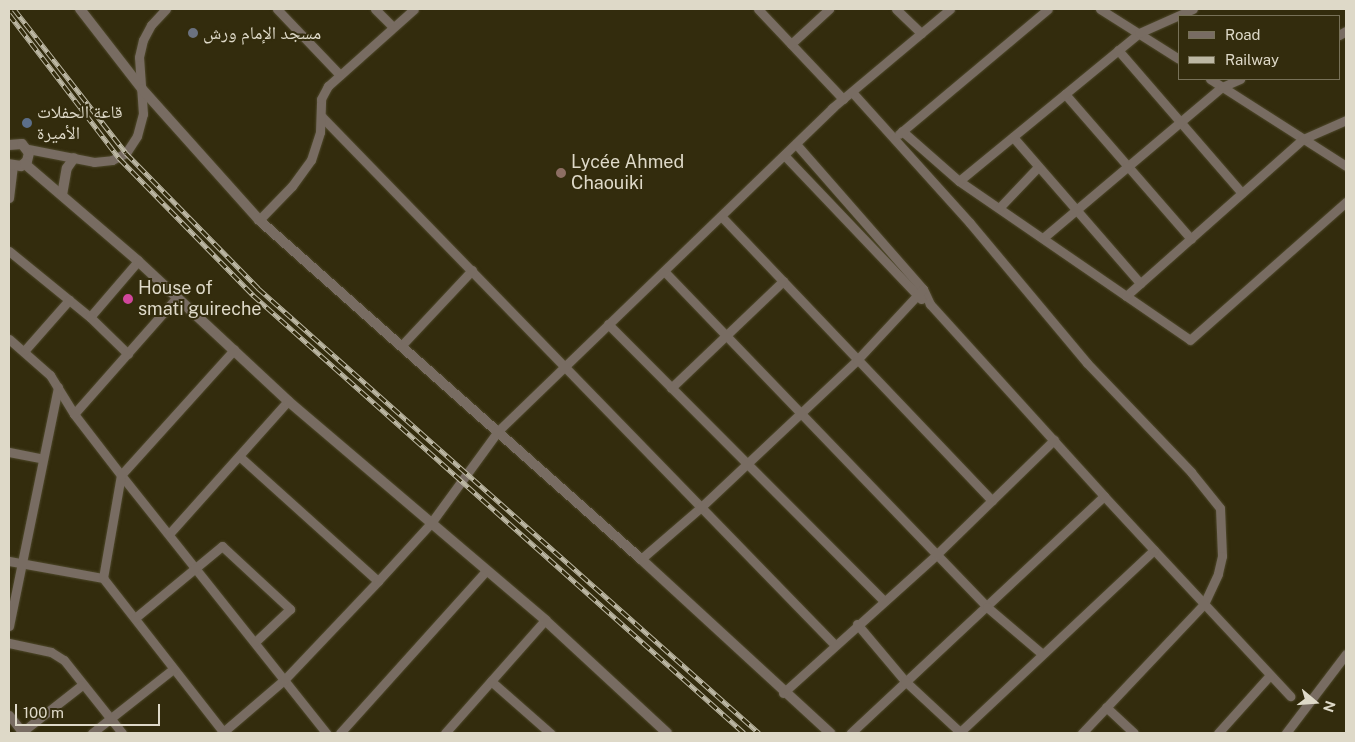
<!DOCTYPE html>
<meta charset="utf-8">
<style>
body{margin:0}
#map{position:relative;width:1355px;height:742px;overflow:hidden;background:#332c0d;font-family:"Public Sans","Noto Naskh Arabic",sans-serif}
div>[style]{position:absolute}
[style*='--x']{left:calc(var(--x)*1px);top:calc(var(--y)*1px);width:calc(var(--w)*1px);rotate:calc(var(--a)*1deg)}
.roads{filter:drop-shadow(0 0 1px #4e482b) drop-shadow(0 0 1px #4e482b)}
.minor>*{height:9px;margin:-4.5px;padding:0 4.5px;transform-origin:4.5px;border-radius:4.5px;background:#786c62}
.tertiary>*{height:10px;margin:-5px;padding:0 5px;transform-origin:5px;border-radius:5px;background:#786c62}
.rail>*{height:5px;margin-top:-2.5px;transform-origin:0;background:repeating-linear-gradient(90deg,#332c0d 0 9px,#bdb8a4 0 18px);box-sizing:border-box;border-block:1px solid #bdb8a4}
.dots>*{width:14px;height:14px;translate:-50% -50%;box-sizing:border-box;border:2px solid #332c0d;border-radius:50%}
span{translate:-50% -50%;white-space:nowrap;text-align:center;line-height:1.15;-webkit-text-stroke:4px #332c0d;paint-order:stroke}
.poi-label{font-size:18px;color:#ded9c8}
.left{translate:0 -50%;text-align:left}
.frame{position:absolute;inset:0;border:10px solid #ded9c8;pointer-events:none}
.legend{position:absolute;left:1178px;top:15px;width:162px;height:65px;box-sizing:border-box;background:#332c0d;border:1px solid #777158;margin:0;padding:6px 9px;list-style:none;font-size:15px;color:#ded9c8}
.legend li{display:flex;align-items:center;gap:10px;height:25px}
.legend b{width:25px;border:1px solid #777158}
.north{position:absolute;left:1290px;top:677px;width:50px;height:50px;-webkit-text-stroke:4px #332c0d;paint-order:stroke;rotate:108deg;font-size:14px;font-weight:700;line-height:20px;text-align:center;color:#ded9c8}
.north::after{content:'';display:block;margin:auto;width:18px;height:22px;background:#ded9c8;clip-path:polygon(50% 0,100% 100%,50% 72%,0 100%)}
.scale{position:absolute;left:15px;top:704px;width:145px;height:22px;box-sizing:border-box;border:2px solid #ded9c8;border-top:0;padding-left:6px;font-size:15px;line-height:18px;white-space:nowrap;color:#ded9c8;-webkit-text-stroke:4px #332c0d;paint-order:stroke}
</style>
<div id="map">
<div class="roads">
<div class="minor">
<div style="--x:277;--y:9;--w:91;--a:46.3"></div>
<div style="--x:375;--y:9;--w:25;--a:45"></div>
<div style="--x:758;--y:9;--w:124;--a:46.6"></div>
<div style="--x:896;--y:9;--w:35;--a:44"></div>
<div style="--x:1100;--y:9;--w:93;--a:32.3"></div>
<div style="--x:1339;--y:35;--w:8;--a:-30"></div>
<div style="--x:791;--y:44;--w:52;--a:-42.6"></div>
<div style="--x:1118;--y:50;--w:189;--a:49.1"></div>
<div style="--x:1210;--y:79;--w:161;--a:32.6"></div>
<div style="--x:852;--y:92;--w:176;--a:48"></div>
<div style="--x:970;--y:223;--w:182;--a:50.1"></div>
<div style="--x:1087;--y:363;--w:151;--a:46.3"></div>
<div style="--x:1191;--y:472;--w:46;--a:51.1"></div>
<div style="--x:1220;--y:508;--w:48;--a:87.6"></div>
<div style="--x:1222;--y:556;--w:18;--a:103"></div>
<div style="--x:1218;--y:574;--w:33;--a:115"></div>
<div style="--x:1204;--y:604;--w:178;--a:133.4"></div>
<div style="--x:1065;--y:94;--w:192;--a:49"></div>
<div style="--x:322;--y:117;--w:736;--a:45.83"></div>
<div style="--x:902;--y:131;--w:76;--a:41.3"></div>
<div style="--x:959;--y:181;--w:280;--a:34.5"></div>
<div style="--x:1190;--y:340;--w:208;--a:-41.5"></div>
<div style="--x:899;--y:134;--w:194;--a:-40"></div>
<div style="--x:1013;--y:137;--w:194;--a:49"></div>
<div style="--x:796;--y:144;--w:193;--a:48.8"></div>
<div style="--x:923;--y:289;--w:17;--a:65"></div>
<div style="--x:930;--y:304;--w:259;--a:47.8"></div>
<div style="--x:1104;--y:496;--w:347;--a:136.9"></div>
<div style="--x:28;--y:149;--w:67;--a:11.1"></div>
<div style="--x:94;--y:162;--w:18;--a:-6"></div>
<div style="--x:112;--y:160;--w:16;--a:-27"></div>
<div style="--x:126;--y:153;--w:20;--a:-57"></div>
<div style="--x:137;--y:136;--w:23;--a:-75"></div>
<div style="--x:143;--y:114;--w:57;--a:-94"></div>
<div style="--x:139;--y:57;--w:17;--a:-77"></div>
<div style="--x:143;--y:40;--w:17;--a:-62"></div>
<div style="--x:151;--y:25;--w:22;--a:-47"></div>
<div style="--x:784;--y:155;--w:199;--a:46.4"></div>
<div style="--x:959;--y:181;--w:233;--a:-39.4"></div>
<div style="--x:1139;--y:33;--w:59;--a:-24"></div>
<div style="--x:9;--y:198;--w:31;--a:-83"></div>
<div style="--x:999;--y:208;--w:57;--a:-46.4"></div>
<div style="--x:721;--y:216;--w:393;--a:46.4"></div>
<div style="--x:259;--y:220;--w:47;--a:-45.9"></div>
<div style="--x:292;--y:186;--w:32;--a:-54"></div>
<div style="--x:311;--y:160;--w:29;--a:-72"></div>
<div style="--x:320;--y:132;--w:33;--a:-88"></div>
<div style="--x:321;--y:99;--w:15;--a:-62"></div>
<div style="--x:328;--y:86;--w:115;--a:-41.8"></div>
<div style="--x:1043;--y:238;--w:234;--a:-40.2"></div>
<div style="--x:1222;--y:87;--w:20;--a:-24"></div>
<div style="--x:9;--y:251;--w:104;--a:39.2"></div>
<div style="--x:90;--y:317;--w:74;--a:-49.4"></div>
<div style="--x:664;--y:271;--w:466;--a:46.1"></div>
<div style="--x:987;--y:607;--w:71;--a:40.4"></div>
<div style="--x:1126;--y:296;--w:237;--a:-41.6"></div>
<div style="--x:1303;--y:139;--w:47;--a:-23.8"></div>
<div style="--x:90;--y:317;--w:53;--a:44.2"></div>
<div style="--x:608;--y:324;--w:390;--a:45.1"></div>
<div style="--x:9;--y:339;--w:55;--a:41.3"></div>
<div style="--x:50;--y:375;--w:46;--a:58.4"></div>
<div style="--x:74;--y:414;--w:77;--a:52.4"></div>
<div style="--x:121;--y:475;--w:330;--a:51.5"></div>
<div style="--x:401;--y:346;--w:104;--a:-46.9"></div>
<div style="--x:25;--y:350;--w:67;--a:-48.7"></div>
<div style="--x:671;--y:388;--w:155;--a:-43.7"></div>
<div style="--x:74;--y:414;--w:156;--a:-48.6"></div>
<div style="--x:9;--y:452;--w:33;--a:11"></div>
<div style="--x:239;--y:456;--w:187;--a:42"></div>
<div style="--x:169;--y:534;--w:178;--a:-48.2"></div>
<div style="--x:1154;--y:550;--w:200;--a:47"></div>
<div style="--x:641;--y:559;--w:77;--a:-40.8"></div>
<div style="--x:699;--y:509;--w:217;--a:-43.3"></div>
<div style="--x:857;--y:360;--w:97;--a:-47.1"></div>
<div style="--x:9;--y:561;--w:96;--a:10.3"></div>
<div style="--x:103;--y:578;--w:197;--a:52"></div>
<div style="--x:103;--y:578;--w:105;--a:-80.1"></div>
<div style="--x:121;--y:475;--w:169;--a:-47.9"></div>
<div style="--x:135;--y:618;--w:113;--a:-39.6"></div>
<div style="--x:222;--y:546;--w:93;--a:42.8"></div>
<div style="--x:290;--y:609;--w:48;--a:136.7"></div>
<div style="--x:857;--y:624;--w:75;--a:49.9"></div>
<div style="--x:905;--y:681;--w:76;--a:42.9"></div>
<div style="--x:9;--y:626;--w:244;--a:-78.4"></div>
<div style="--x:9;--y:643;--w:43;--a:12.1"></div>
<div style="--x:51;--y:652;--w:15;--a:32"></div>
<div style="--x:64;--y:660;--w:93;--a:51.5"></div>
<div style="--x:491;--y:681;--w:79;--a:41.4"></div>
<div style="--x:783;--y:693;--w:206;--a:-42"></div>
<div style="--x:936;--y:555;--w:165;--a:-44.3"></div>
<div style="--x:1106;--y:707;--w:38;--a:43"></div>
<div style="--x:9;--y:715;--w:23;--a:52"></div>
<div style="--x:22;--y:732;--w:76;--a:-38.1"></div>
<div style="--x:92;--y:733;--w:103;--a:-38.3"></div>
<div style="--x:222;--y:733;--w:83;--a:-40.6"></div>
<div style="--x:285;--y:679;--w:135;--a:-46.5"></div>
<div style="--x:378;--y:581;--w:79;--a:-47.6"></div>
<div style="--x:431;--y:523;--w:114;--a:-53.9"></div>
<div style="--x:498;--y:431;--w:465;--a:-44"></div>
<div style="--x:832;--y:108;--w:154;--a:-40"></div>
<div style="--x:340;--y:733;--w:219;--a:-48"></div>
<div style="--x:445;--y:733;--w:151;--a:-48.5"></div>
<div style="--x:959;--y:733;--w:267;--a:-43.2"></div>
<div style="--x:1154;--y:550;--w:74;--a:-132.8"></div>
<div style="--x:1218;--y:733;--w:78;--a:-48.1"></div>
<div style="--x:1286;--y:733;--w:99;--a:-52.8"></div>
</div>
<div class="tertiary">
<div style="--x:80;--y:9;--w:101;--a:52.2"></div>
<div style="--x:142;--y:89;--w:176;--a:48.2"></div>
<div style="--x:259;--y:220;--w:511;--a:41.59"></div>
<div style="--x:641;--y:559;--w:257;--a:42.6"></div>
<div style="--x:9;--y:145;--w:13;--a:-4"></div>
<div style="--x:22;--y:144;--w:11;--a:52"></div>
<div style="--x:29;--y:153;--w:8;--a:104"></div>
<div style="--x:27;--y:161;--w:8;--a:140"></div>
<div style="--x:21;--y:166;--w:12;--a:-171"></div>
<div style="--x:25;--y:164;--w:149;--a:40.6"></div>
<div style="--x:138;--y:261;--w:205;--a:43"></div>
<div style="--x:288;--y:401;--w:338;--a:40.4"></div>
<div style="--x:545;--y:620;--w:166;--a:42.8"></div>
<div style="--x:62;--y:195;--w:27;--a:-80"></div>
<div style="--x:67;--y:168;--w:12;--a:-55"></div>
</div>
</div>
<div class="rail">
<div style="--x:14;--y:9;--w:182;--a:52.1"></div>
<div style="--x:126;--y:153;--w:189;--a:45.6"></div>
<div style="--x:258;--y:288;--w:670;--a:41.61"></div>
<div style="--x:9;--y:14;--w:181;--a:52.6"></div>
<div style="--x:119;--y:158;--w:192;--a:45.6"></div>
<div style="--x:253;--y:295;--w:658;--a:41.73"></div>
</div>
<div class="dots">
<div style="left:193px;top:33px;background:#6b7280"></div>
<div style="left:27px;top:123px;background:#5c6f8a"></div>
<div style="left:561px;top:173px;background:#8d6e63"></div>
<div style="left:128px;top:299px;background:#d1479c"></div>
</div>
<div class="poi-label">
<span class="left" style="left:203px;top:33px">مسجد الإمام ورش</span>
<span class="left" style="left:37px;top:123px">قاعة الحفلات<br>الأميرة</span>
<span class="left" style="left:571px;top:173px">Lycée Ahmed<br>Chaouiki</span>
<span class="left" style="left:138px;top:299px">House of<br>smati guireche</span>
</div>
<div class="frame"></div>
<ul class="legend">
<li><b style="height:6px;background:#786c62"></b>Road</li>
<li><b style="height:6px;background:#bdb8a4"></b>Railway</li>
</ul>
<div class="north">N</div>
<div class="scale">100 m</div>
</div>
